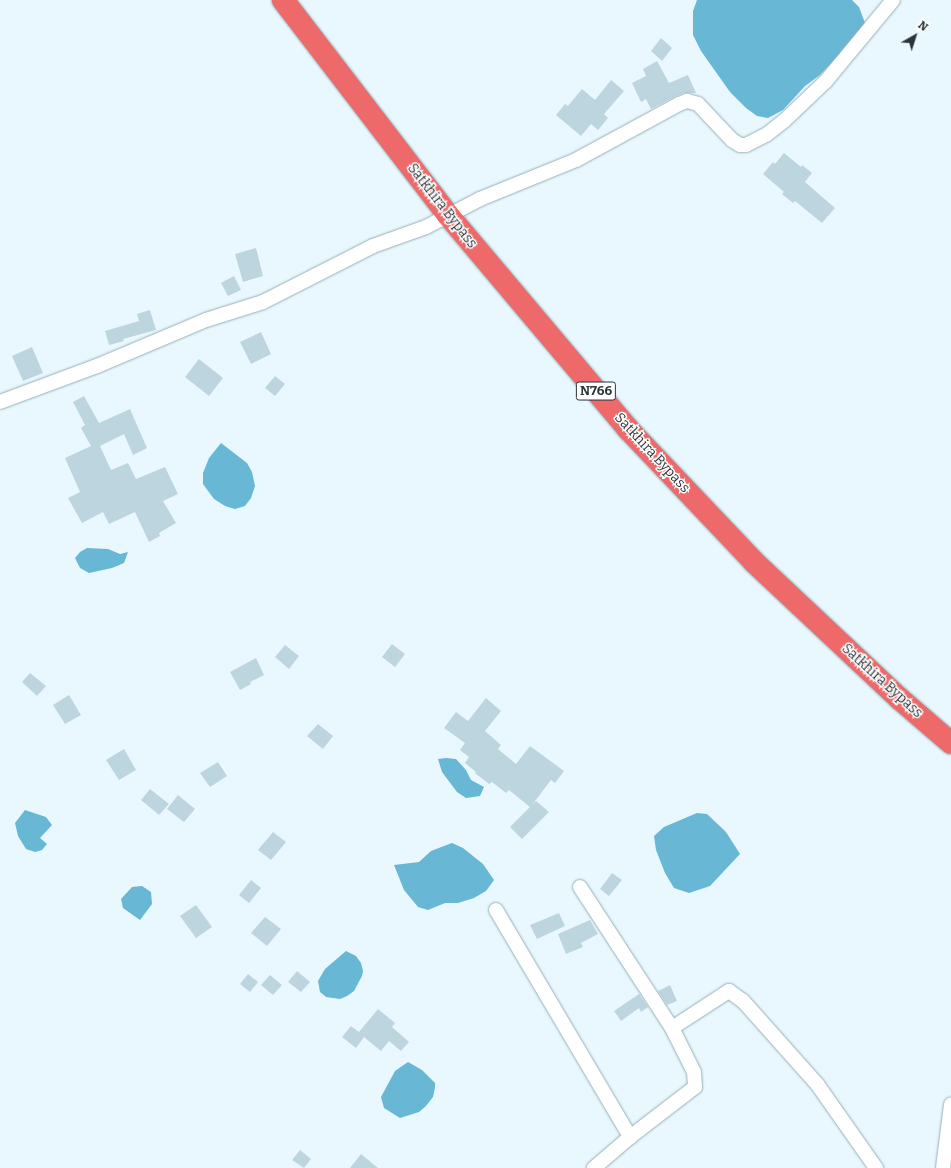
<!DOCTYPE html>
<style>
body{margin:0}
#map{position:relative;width:951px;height:1168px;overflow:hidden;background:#e9f8fe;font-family:Bitter,serif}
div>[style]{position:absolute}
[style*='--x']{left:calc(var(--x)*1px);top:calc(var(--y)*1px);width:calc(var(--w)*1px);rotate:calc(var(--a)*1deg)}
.water>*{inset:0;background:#67b7d5}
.building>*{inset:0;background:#bdd5df}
.roads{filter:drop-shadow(0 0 1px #97aeb7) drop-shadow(0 0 1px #97aeb7)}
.street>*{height:14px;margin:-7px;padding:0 7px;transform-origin:7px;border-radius:7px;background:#fff}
.highway>*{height:22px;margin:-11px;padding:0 11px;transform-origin:11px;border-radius:11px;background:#ee696a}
span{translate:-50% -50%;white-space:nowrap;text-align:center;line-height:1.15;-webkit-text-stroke:3px #fff;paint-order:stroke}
.shield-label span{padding:1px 3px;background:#fff;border:1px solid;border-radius:3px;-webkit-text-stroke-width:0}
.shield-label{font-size:13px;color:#2b3438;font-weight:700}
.street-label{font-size:14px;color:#2b3438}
.north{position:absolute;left:895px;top:16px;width:40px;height:40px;-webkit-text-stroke:3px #fff;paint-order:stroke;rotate:39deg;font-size:11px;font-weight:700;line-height:16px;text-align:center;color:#2b3438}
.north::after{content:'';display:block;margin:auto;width:14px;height:18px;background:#2b3438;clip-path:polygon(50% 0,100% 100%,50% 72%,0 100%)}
</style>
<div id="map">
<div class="water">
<div style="clip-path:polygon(697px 0,852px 0,859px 7px,865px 23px,853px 40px,820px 75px,805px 86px,783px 110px,768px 118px,757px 116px,746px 108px,730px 92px,701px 51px,693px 35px,693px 11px)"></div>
<div style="clip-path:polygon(221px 443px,247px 463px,252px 472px,255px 486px,251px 498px,245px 506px,235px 509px,225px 506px,214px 499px,203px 484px,203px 473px,209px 458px)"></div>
<div style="clip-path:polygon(87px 548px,108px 549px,120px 554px,128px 552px,124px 563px,112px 568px,89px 573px,80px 568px,75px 558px,80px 552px)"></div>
<div style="clip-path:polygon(446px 758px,456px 759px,466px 770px,471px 780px,484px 787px,480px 796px,466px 798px,457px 792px,442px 772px,438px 759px)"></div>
<div style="clip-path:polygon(25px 810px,46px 817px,52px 825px,40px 838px,47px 844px,42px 850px,35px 852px,26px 849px,18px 836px,15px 823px)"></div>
<div style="clip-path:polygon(697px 813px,707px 814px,726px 832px,740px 854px,710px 886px,689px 893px,674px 888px,665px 873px,656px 850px,654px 836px,664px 827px)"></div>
<div style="clip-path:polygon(452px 843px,463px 848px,483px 864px,494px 880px,486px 891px,474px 898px,458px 903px,445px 903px,428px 910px,418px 907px,404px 890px,394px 865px,419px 862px,431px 851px)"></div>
<div style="clip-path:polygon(142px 886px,151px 892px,152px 904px,140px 920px,123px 908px,121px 899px,132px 887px)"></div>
<div style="clip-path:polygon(346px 951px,356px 956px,361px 963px,363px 971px,362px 976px,354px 991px,347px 996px,340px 999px,326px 997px,320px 992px,318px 981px,325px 969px)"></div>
<div style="clip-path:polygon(408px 1062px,422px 1070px,435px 1083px,435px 1088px,433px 1097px,426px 1106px,419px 1112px,400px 1118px,384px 1108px,381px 1097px,395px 1071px)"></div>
</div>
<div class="building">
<div style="clip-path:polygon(661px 38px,672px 48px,662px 61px,651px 51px)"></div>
<div style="clip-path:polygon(657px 61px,669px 83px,688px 75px,696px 93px,684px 93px,676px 96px,651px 109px,646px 99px,641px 102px,632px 83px,646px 76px,643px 69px)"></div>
<div style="clip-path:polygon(611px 80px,624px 91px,604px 114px,608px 118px,598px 130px,591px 124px,581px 136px,556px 115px,565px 104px,568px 106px,582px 89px,595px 100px)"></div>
<div style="clip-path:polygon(784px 153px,801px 167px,802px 165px,812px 173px,805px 182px,835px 208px,822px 223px,795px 201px,793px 203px,782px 194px,784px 192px,763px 174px,773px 162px,775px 164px)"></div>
<div style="clip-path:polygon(256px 248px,263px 276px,243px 282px,235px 254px)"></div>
<div style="clip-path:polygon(234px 276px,241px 290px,228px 296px,221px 283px)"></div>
<div style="clip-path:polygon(150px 310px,156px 330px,123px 339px,124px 341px,109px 345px,105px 331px,139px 321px,137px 314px)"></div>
<div style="clip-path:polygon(261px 332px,271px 354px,251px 364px,240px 342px)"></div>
<div style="clip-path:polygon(32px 347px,43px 373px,23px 381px,12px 356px)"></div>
<div style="clip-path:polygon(199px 359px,223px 378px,209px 396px,185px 377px)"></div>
<div style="clip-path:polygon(275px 376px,285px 384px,275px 396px,265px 388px)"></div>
<div style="clip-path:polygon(84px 396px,99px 423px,130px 409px,147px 448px,133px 455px,124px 434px,100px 446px,111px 470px,128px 463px,136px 479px,165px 467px,178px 494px,163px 501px,176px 523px,159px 533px,160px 536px,149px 542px,135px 512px,109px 524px,103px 512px,82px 523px,68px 498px,80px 492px,65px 458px,91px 446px,81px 428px,85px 425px,73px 402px)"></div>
<div style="clip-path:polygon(392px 644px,405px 654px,395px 667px,382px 657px)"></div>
<div style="clip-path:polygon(285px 645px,299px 656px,289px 669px,275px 657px)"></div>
<div style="clip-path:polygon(256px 658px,264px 675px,250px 682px,251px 684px,240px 690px,230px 672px)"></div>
<div style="clip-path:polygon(30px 673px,46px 686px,37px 696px,22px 682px)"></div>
<div style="clip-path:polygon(69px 695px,81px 715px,65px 724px,53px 705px)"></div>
<div style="clip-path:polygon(486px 698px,501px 711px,485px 731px,501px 745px,498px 749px,516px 764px,530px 746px,564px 771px,555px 783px,551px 780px,532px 805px,536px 801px,549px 812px,522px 839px,510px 827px,530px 807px,509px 790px,506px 793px,492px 782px,489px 784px,475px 773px,476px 772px,465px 763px,469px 757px,460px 750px,465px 743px,444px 728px,456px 712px,468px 721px)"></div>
<div style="clip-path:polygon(318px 724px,333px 736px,323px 749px,307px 736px)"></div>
<div style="clip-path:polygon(124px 749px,136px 770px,119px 780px,106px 760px)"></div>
<div style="clip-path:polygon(218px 762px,227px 776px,210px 787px,200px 773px)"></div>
<div style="clip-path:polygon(150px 789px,169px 804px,159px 815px,141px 800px)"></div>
<div style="clip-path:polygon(178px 795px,195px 809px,184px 822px,167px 809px)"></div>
<div style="clip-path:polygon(273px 832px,286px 842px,271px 860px,258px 850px)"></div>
<div style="clip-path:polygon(612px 873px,622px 880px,609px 896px,600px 889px)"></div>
<div style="clip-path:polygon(251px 880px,261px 888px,249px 903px,239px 895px)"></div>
<div style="clip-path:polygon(196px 905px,212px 927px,196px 938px,180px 916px)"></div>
<div style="clip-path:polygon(559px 913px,565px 926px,537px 939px,530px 925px)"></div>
<div style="clip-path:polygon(265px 917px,281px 929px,267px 946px,251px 933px)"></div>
<div style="clip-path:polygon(590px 920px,598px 934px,581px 943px,583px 947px,566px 954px,558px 934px)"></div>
<div style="clip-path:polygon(297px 971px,310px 982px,301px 992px,288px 982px)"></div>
<div style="clip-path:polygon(248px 974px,258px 982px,250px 992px,240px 984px)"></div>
<div style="clip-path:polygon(270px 975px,282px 985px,273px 995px,261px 985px)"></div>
<div style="clip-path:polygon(670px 985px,677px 1001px,667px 1005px,658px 991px)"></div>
<div style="clip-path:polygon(639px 994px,648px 1007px,641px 1012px,639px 1008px,621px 1021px,614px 1011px)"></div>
<div style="clip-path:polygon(378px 1009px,395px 1023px,392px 1027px,409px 1042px,401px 1051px,389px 1041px,381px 1051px,364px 1037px,356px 1048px,342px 1037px,351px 1026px,359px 1032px)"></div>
<div style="clip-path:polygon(300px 1150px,311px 1159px,304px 1168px,292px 1160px)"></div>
<div style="clip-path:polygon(361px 1154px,378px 1168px,350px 1168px)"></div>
</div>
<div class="roads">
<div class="street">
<div style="--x:0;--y:402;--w:103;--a:-20.4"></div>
<div style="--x:97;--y:366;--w:118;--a:-22.9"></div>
<div style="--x:206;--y:320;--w:60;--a:-17.5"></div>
<div style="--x:263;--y:302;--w:123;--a:-27"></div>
<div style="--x:373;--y:246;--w:56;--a:-19.7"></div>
<div style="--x:426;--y:227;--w:61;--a:-27.4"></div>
<div style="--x:480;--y:199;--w:104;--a:-22.1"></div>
<div style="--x:576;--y:160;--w:117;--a:-28.5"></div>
<div style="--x:679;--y:104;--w:9;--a:-21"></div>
<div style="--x:687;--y:101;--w:11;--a:15"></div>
<div style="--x:698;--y:104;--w:50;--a:46.6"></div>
<div style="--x:732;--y:140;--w:9;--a:32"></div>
<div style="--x:740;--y:145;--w:6;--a:0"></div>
<div style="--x:746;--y:145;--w:22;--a:-27"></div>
<div style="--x:766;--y:135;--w:23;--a:-38"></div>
<div style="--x:784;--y:121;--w:58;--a:-43.6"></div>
<div style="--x:826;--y:81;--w:105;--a:-50.4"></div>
<div style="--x:580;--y:887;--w:168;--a:56.9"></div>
<div style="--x:672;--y:1028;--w:49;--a:63.4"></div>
<div style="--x:694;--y:1072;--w:15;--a:86"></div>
<div style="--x:695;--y:1087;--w:82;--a:142.4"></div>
<div style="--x:630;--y:1137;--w:48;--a:139.3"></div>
<div style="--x:496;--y:910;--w:264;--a:59.4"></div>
<div style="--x:672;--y:1028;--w:68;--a:-33"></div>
<div style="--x:729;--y:991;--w:17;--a:36"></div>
<div style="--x:743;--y:1001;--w:111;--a:48.3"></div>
<div style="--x:817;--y:1084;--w:103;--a:54.9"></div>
<div style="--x:943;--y:1168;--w:64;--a:-82.8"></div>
</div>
<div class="highway">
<div style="--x:283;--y:0;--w:271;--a:52.5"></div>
<div style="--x:448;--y:215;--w:280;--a:49.9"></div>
<div style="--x:628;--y:429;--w:183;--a:46.5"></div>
<div style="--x:754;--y:562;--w:200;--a:43.2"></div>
<div style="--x:900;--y:699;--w:67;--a:40.8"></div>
</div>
</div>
<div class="shield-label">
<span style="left:596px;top:391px">N766</span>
</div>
<div class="street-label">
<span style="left:442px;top:206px;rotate:52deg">Satkhira Bypass</span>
<span style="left:652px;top:453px;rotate:47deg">Satkhira Bypass</span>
<span style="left:882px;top:681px;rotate:42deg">Satkhira Bypass</span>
</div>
<div class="north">N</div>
</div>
